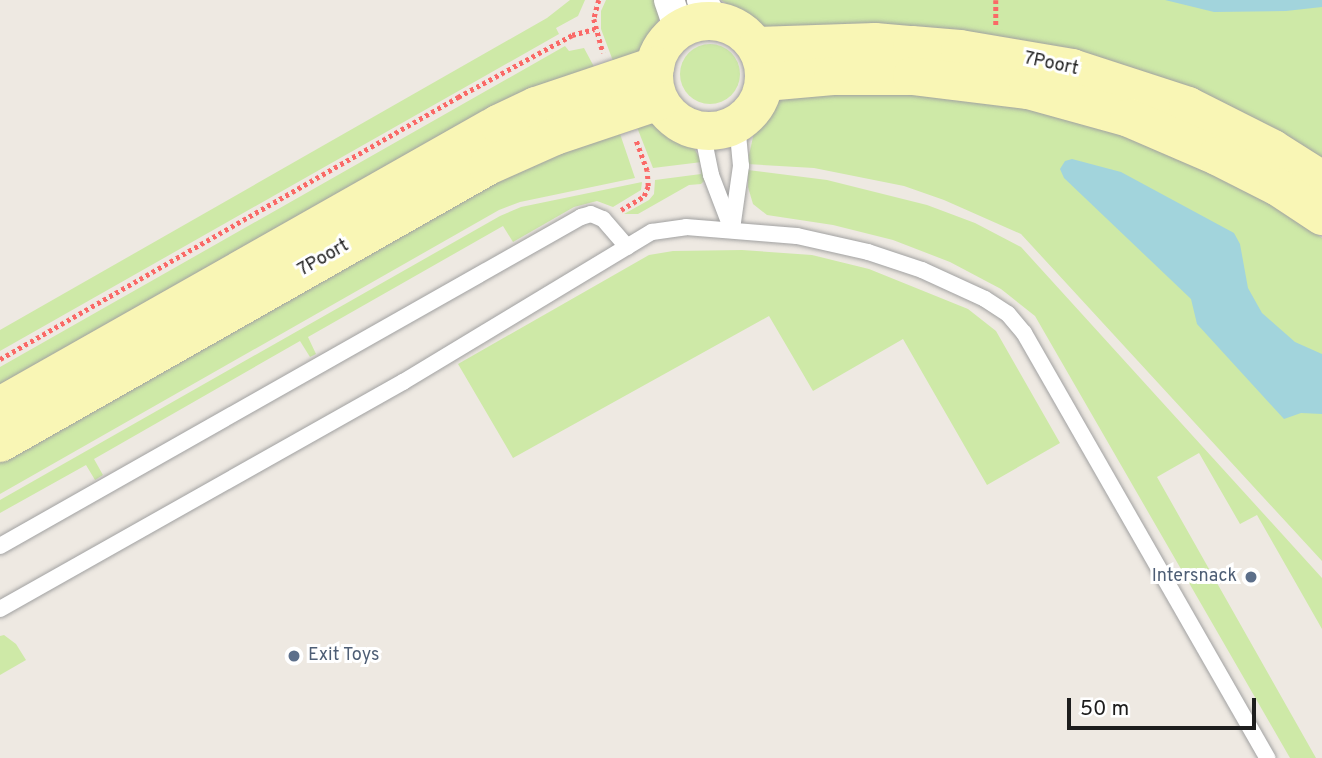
<!DOCTYPE html>
<style>
body{margin:0}
#map{position:relative;width:1322px;height:758px;overflow:hidden;background:#eee9e2;font-family:Overpass,sans-serif}
div>[style]{position:absolute}
[style*='--x']{left:calc(var(--x)*1px);top:calc(var(--y)*1px);width:calc(var(--w)*1px);rotate:calc(var(--a)*1deg)}
.grass>*{inset:0;background:#cee9a7}
.round{border-radius:50%}
.water>*{inset:0;background:#a2d4dc}
.path>*{height:4.5px;margin-top:-2.25px;transform-origin:0;background:repeating-linear-gradient(90deg,#fa6967 0 3.5px,transparent 0 7px)}
.roads{filter:drop-shadow(0 0 2px #a1a1a1) drop-shadow(0 0 2px #a1a1a1)}
.lane>*{height:16px;margin:-8px;padding:0 8px;transform-origin:8px;border-radius:8px;background:#fff}
.street>*{height:30px;margin:-15px;padding:0 15px;transform-origin:15px;border-radius:15px;background:#fff}
.secondary>*{height:38px;margin:-19px;padding:0 19px;transform-origin:19px;border-radius:19px;background:#f9f6b5}
.secondary>.ring{margin:-19px;padding:0;box-sizing:content-box;background:none;border:38px solid #f9f6b5;border-radius:50%}
.dots>*{width:19px;height:19px;translate:-50% -50%;box-sizing:border-box;border:4px solid #fff;border-radius:50%}
span{translate:-50% -50%;white-space:nowrap;text-align:center;line-height:1.15;-webkit-text-stroke:6px #fff;paint-order:stroke}
.street-label{font-size:18px;color:#1d1d1d}
.service-label{font-size:18px;color:#4e5e75}
.right{translate:-100% -50%;text-align:right}
.left{translate:0 -50%;text-align:left}
.scale{position:absolute;left:1067px;top:698px;width:189px;height:32px;box-sizing:border-box;border:4px solid #1d1d1d;border-top:0;padding-left:9px;font-size:21px;line-height:24px;white-space:nowrap;color:#1d1d1d;-webkit-text-stroke:5px #fff;paint-order:stroke}
</style>
<div id="map">
<div class="grass">
<div style="clip-path:polygon(570px 0,585px 0,578px 16px,556px 28px,559px 34px,0 351px,0 330px,547px 18px)"></div>
<div style="clip-path:polygon(606px 0,659px 0,659px 19px,647px 45px,616px 69px,601px 29px,601px 11px)"></div>
<div style="clip-path:polygon(721px 0,1322px 0,1322px 174px,761px 27px)"></div>
<div class="round" style="left:680px;top:44px;width:60px;height:60px"></div>
<div style="clip-path:polygon(565px 46px,569px 51px,584px 48px,599px 76px,0 398px,0 367px)"></div>
<div style="clip-path:polygon(926px 84px,1151px 133px,1297px 218px,1322px 238px,1322px 561px,1021px 234px,944px 200px,904px 186px,814px 168px,747px 164px,755px 128px,779px 100px)"></div>
<div style="clip-path:polygon(633px 117px,650px 120px,680px 137px,692px 145px,702px 162px,653px 168px)"></div>
<div style="clip-path:polygon(616px 122px,635px 178px,520px 202px,499px 210px,0 494px,0 453px,480px 178px)"></div>
<div style="clip-path:polygon(701px 168px,705px 168px,705px 180px,701px 184px,689px 185px,638px 214px,624px 214px,649px 200px,654px 194px,655px 180px,701px 174px)"></div>
<div style="clip-path:polygon(748px 170px,827px 180px,927px 205px,975px 223px,1021px 247px,1322px 578px,1322px 629px,1257px 515px,1240px 524px,1199px 453px,1157px 477px,1316px 758px,1290px 758px,1035px 316px,1001px 289px,950px 262px,893px 240px,833px 225px,767px 215px,753px 204px,748px 187px)"></div>
<div style="clip-path:polygon(642px 182px,641px 190px,613px 207px,597px 201px,574px 207px,513px 242px,503px 226px,308px 337px,316px 354px,310px 357px,300px 341px,94px 459px,103px 475px,95px 480px,86px 465px,0 513px,0 500px,500px 216px,521px 207px)"></div>
<div style="clip-path:polygon(742px 250px,812px 255px,869px 269px,968px 309px,996px 331px,1060px 443px,987px 485px,903px 339px,813px 391px,769px 316px,513px 458px,458px 364px,649px 255px,673px 251px)"></div>
<div style="clip-path:polygon(4px 635px,16px 644px,26px 660px,0 675px,0 636px)"></div>
</div>
<div class="water">
<div style="clip-path:polygon(1165px 0,1322px 0,1322px 7px,1286px 11px,1214px 12px)"></div>
<div style="clip-path:polygon(1072px 159px,1121px 172px,1234px 233px,1240px 244px,1248px 288px,1262px 313px,1295px 342px,1322px 354px,1322px 414px,1301px 413px,1284px 419px,1197px 324px,1191px 299px,1064px 178px,1060px 169px,1065px 161px)"></div>
</div>
<div class="path">
<div style="--x:599;--y:0;--w:20;--a:105"></div>
<div style="--x:594;--y:19;--w:35;--a:75"></div>
<div style="--x:996;--y:0;--w:25;--a:90"></div>
<div style="--x:621;--y:210;--w:27;--a:-31"></div>
<div style="--x:644;--y:196;--w:11;--a:-68"></div>
<div style="--x:648;--y:186;--w:15;--a:-94"></div>
<div style="--x:647;--y:171;--w:33;--a:-110"></div>
<div style="--x:0;--y:359;--w:528;--a:-29.77"></div>
<div style="--x:458;--y:97;--w:130;--a:-28.5"></div>
<div style="--x:572;--y:35;--w:23;--a:-15"></div>
</div>
<div class="roads">
<div class="lane">
<div style="--x:702;--y:131;--w:45;--a:78.4"></div>
<div style="--x:711;--y:175;--w:56;--a:69"></div>
<div style="--x:732;--y:229;--w:64;--a:-81.9"></div>
<div style="--x:741;--y:166;--w:42;--a:-95.4"></div>
<div style="--x:0;--y:546;--w:668;--a:-29.52"></div>
<div style="--x:581;--y:217;--w:10;--a:-17"></div>
<div style="--x:591;--y:214;--w:13;--a:23"></div>
<div style="--x:603;--y:219;--w:37;--a:49"></div>
<div style="--x:0;--y:609;--w:463;--a:-29.4"></div>
<div style="--x:403;--y:382;--w:291;--a:-31.1"></div>
<div style="--x:652;--y:232;--w:34;--a:-8"></div>
<div style="--x:686;--y:227;--w:111;--a:4.6"></div>
<div style="--x:797;--y:236;--w:73;--a:12.7"></div>
<div style="--x:868;--y:252;--w:57;--a:18.4"></div>
<div style="--x:922;--y:270;--w:69;--a:24.7"></div>
<div style="--x:985;--y:299;--w:27;--a:33"></div>
<div style="--x:1008;--y:314;--w:25;--a:50"></div>
<div style="--x:1024;--y:333;--w:490;--a:60.2"></div>
</div>
<div class="street">
<div style="--x:669;--y:0;--w:31;--a:71"></div>
<div style="--x:702;--y:0;--w:23;--a:61"></div>
</div>
<div class="secondary">
<div class="ring" style="left:654px;top:21px;width:72px;height:72px"></div>
<div style="--x:757;--y:46;--w:118;--a:-1.9"></div>
<div style="--x:875;--y:42;--w:37;--a:5"></div>
<div style="--x:912;--y:45;--w:48;--a:4.8"></div>
<div style="--x:960;--y:49;--w:114;--a:9.6"></div>
<div style="--x:1072;--y:68;--w:122;--a:18.1"></div>
<div style="--x:1188;--y:106;--w:95;--a:26.8"></div>
<div style="--x:1273;--y:149;--w:58;--a:32.3"></div>
<div style="--x:765;--y:82;--w:68;--a:-5"></div>
<div style="--x:833;--y:76;--w:79;--a:0"></div>
<div style="--x:912;--y:76;--w:117;--a:6.9"></div>
<div style="--x:1028;--y:90;--w:105;--a:15.5"></div>
<div style="--x:1129;--y:118;--w:96;--a:23.4"></div>
<div style="--x:1217;--y:156;--w:68;--a:26.9"></div>
<div style="--x:1278;--y:187;--w:53;--a:33.4"></div>
<div style="--x:0;--y:406;--w:572;--a:-29.52"></div>
<div style="--x:498;--y:124;--w:42;--a:-25.3"></div>
<div style="--x:536;--y:106;--w:126;--a:-18.6"></div>
<div style="--x:0;--y:443;--w:561;--a:-29.58"></div>
<div style="--x:488;--y:166;--w:73;--a:-24.1"></div>
<div style="--x:555;--y:136;--w:110;--a:-18.6"></div>
</div>
</div>
<div class="dots">
<div style="left:1251px;top:577px;background:#5c6f8a"></div>
<div style="left:294px;top:656px;background:#5c6f8a"></div>
</div>
<div class="street-label">
<span style="left:1051px;top:65px;rotate:12deg">7Poort</span>
<span style="left:324px;top:259px;rotate:-30deg">7Poort</span>
</div>
<div class="service-label">
<span class="right" style="left:1237px;top:577px">Intersnack</span>
<span class="left" style="left:308px;top:656px">Exit Toys</span>
</div>
<div class="scale">50 m</div>
</div>
